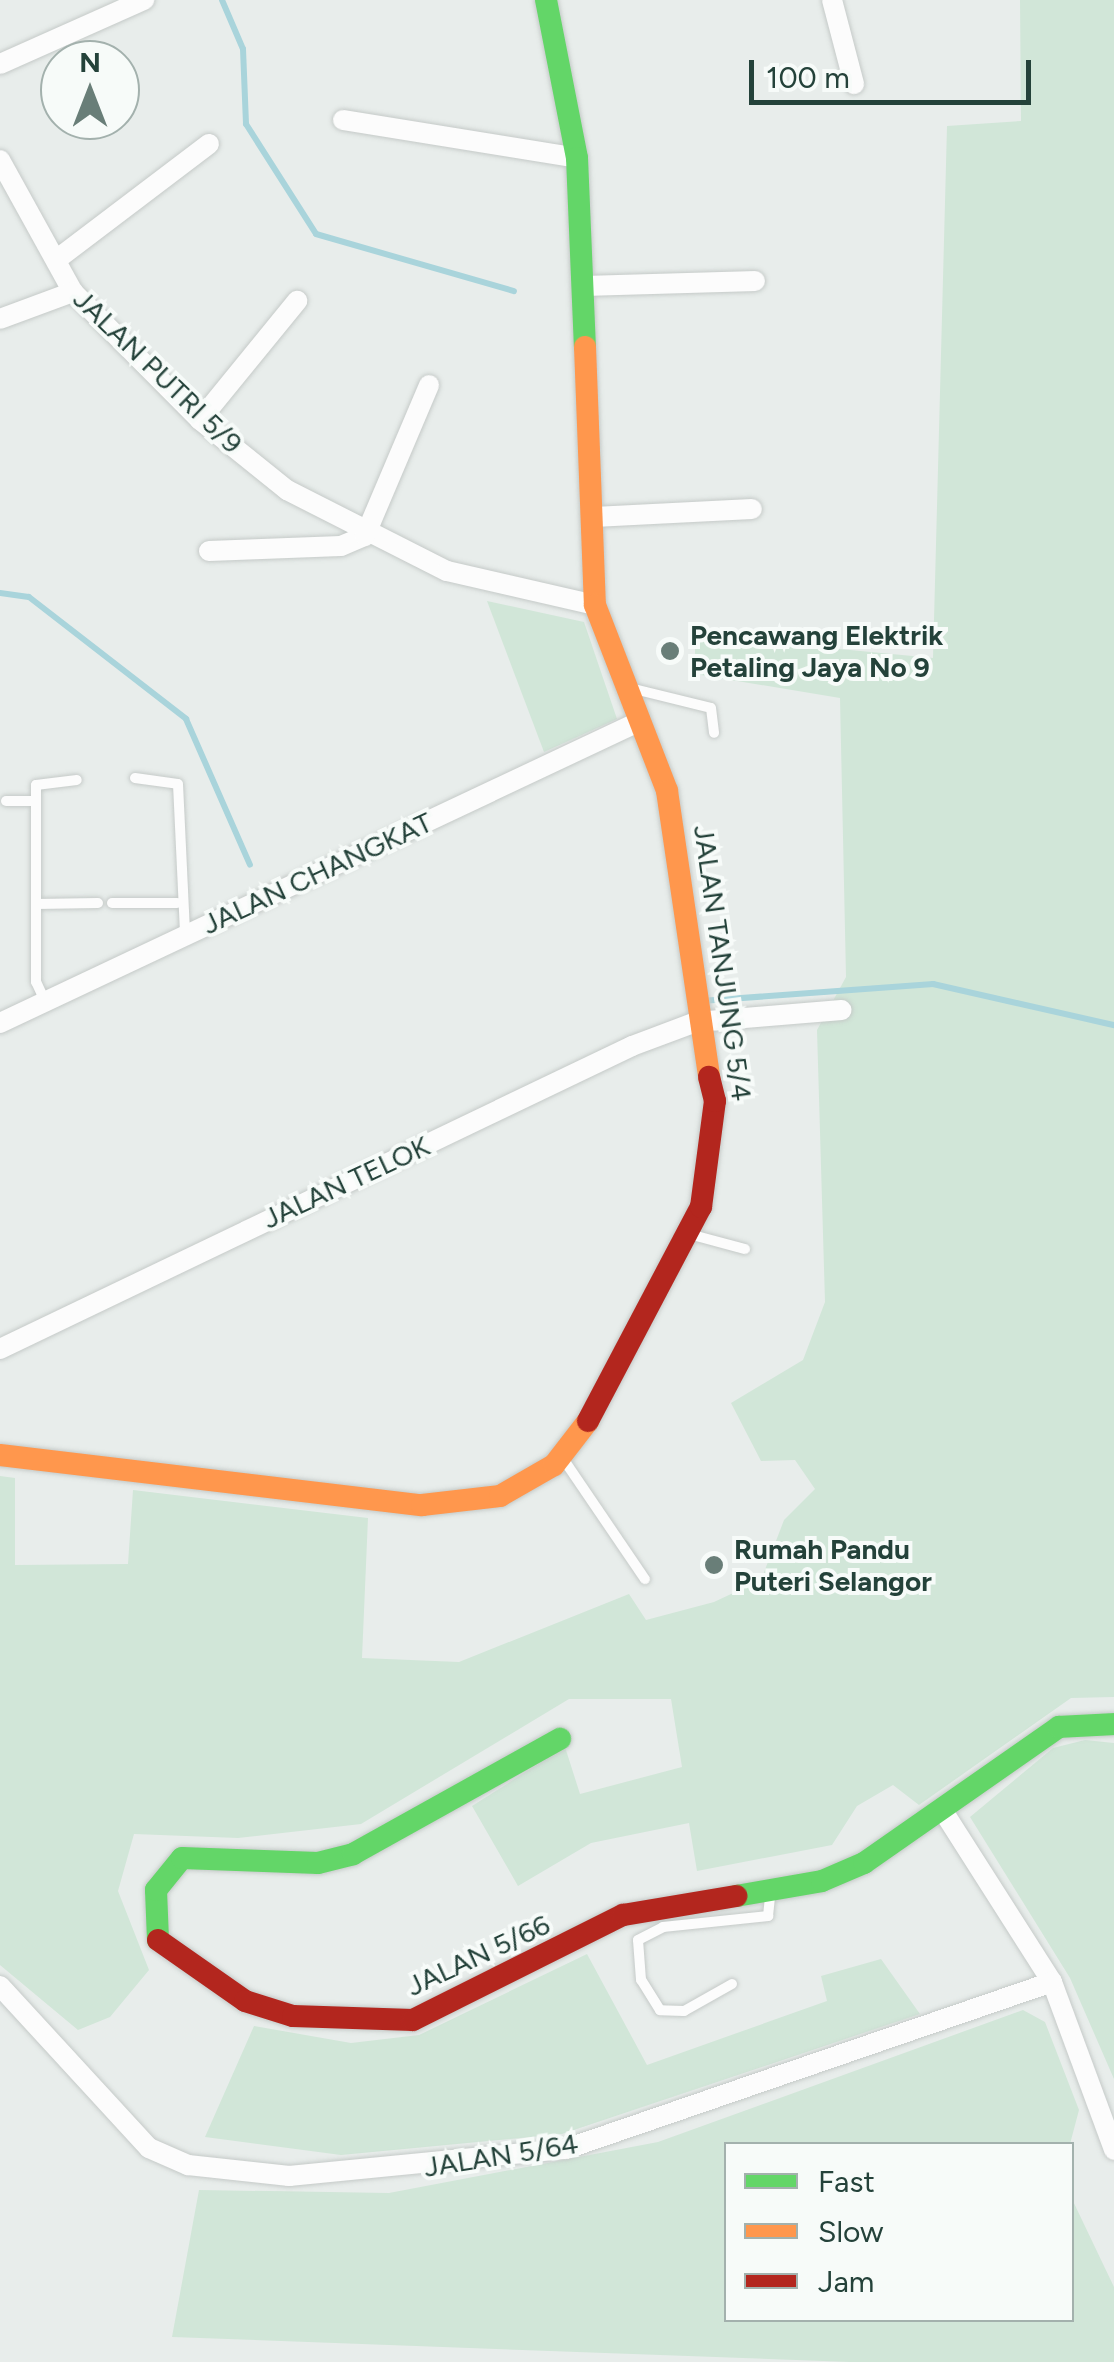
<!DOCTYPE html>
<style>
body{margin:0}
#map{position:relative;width:1114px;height:2362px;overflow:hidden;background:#e8edeb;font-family:Figtree,sans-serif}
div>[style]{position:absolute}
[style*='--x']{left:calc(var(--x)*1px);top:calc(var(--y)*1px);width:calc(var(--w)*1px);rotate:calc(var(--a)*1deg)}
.green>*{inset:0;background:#d1e6d8}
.stream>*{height:6px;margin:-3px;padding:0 3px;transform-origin:3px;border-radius:3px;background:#a9d4db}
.roads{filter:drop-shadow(0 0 2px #c5cac8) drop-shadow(0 0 2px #c5cac8)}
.lane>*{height:10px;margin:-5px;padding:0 5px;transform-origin:5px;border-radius:5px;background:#fcfcfc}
.street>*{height:20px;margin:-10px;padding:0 10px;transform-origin:10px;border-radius:10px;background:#fcfcfc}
.fast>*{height:22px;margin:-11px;padding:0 11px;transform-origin:11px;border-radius:11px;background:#63d668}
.slow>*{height:22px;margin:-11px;padding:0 11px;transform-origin:11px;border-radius:11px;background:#ff974d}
.jam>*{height:22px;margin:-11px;padding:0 11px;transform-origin:11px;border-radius:11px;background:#b3261e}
.dots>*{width:28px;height:28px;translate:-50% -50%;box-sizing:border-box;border:5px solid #f7fbf9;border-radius:50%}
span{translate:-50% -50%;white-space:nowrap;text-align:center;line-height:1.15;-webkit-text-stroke:8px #f7fbf9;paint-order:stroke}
.street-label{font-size:28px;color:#24423a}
.poi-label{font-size:28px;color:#24423a;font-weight:700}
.left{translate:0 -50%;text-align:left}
.legend{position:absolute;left:724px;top:2142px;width:350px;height:180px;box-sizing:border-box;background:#f7fbf9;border:2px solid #a3b1ad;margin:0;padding:12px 18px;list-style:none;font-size:30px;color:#24423a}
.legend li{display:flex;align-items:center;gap:20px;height:50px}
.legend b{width:50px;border:2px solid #a3b1ad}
.north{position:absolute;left:40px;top:40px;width:100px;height:100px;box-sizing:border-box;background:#f7fbf9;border:2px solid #a3b1ad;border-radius:50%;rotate:0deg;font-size:28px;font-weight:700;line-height:40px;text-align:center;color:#24423a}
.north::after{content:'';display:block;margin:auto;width:35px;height:45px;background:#697e78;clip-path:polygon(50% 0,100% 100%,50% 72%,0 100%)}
.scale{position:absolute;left:749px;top:60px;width:282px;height:45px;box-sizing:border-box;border:5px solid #24423a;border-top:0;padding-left:12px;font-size:30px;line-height:35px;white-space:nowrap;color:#24423a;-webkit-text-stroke:8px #f7fbf9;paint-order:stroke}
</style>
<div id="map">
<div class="green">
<div style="clip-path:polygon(1020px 0,1114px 0,1114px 1697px,1071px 1698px,919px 1805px,893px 1785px,857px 1806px,832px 1845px,697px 1871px,689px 1823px,591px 1843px,518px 1886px,472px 1806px,565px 1747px,580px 1794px,682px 1767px,671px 1699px,569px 1699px,361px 1824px,238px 1838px,134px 1834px,118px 1891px,149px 1970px,110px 2017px,78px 2030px,0 1965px,0 1476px,15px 1478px,15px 1565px,128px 1564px,133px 1490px,368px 1518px,362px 1658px,459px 1662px,629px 1594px,646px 1620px,714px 1602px,761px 1580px,784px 1520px,815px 1489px,795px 1460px,761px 1461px,731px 1403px,803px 1360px,825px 1302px,817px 1030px,846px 977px,840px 698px,695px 674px,695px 635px,933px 658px,947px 126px,1021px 121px)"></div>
<div style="clip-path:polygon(487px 601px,584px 622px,617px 719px,544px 752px)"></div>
<div style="clip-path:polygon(1085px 1740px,1114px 1743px,1114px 2079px,1070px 1978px,970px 1817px,1053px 1748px)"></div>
<div style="clip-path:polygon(587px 1954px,647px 2065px,827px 2001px,821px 1976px,881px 1959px,920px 2014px,562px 2134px,341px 2155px,205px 2137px,254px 2026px,351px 2043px,419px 2035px)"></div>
<div style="clip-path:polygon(1023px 2010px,1045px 2022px,1079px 2110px,1070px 2144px,726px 2144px,726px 2320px,1072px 2320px,1072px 2199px,1114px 2287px,1114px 2362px,850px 2362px,172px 2337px,199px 2190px,389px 2193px,658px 2142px)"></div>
</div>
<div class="stream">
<div style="--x:222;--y:0;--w:53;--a:66.8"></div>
<div style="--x:243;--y:49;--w:75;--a:87.7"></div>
<div style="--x:246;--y:124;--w:130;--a:57.5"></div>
<div style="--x:316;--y:234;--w:206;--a:16.1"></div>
<div style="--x:0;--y:593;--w:29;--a:8"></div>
<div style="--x:29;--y:597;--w:199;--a:37.8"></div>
<div style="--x:186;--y:719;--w:159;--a:66.3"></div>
<div style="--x:701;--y:1001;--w:233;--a:-4.2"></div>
<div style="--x:933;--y:984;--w:186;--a:12.8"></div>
</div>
<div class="roads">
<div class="lane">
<div style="--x:634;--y:689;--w:79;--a:13.9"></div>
<div style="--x:711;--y:708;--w:25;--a:83"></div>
<div style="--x:135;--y:778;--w:43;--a:7.9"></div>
<div style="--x:178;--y:784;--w:151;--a:87.3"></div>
<div style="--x:6;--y:801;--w:30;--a:0"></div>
<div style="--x:112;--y:903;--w:65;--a:0"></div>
<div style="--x:36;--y:904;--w:62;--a:-0.9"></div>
<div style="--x:45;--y:1001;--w:21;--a:-115"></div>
<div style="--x:36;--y:982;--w:197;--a:-90"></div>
<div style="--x:36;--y:785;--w:41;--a:-7"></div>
<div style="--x:689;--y:1234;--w:58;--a:15"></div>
<div style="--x:564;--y:1460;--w:144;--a:55.8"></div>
<div style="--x:732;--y:1984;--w:55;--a:150.6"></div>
<div style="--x:684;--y:2011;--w:24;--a:-178"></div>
<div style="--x:660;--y:2010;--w:36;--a:-122"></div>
<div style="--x:641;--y:1980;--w:40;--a:-94.3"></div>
<div style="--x:638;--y:1940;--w:28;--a:-27"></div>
<div style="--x:663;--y:1927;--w:106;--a:-6"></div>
<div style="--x:768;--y:1916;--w:20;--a:-84"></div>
</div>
<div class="street">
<div style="--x:832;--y:0;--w:87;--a:75.3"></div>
<div style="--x:0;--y:64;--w:158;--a:-24"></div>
<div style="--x:343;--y:120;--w:237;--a:9.2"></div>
<div style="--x:0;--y:160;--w:151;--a:61.1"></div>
<div style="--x:73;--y:292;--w:180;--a:45.2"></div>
<div style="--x:200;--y:420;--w:112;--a:38.8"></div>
<div style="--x:287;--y:490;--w:179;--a:26.9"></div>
<div style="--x:447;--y:571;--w:152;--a:12.9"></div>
<div style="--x:56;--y:260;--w:192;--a:-37.2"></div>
<div style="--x:585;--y:286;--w:170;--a:-1.7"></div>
<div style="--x:0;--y:319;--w:78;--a:-20.3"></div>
<div style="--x:200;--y:420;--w:154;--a:-50.8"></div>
<div style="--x:594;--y:517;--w:158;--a:-2.9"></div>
<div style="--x:209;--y:551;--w:132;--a:-2.2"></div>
<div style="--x:341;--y:546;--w:26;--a:-23"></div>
<div style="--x:365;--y:536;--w:164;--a:-67"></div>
<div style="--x:0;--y:1023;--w:701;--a:-25.25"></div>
<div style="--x:0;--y:1349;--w:701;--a:-25.61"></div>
<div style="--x:632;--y:1046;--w:68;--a:-20.6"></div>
<div style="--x:696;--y:1022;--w:146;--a:-4.7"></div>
<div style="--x:943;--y:1811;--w:203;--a:57.5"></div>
<div style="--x:1052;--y:1982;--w:179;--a:69.7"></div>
<div style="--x:0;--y:1986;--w:220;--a:47.4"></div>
<div style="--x:149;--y:2148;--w:43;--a:23.6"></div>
<div style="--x:188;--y:2165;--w:102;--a:6.2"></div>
<div style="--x:289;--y:2176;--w:278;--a:-5.6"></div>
<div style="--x:566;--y:2149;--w:514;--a:-18.96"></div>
</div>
<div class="fast">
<div style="--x:546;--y:0;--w:161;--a:78.9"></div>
<div style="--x:577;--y:158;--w:189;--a:87.6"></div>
<div style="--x:736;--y:1896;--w:87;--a:-9.9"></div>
<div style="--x:822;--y:1881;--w:46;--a:-23.2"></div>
<div style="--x:864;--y:1863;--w:238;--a:-34.9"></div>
<div style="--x:1059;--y:1727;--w:55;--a:-3.1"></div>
<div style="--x:158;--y:1940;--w:50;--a:-92.3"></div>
<div style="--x:156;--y:1890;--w:41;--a:-50.9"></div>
<div style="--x:182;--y:1858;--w:136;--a:2.1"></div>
<div style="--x:318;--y:1863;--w:36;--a:-14"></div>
<div style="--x:353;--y:1854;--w:237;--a:-29.1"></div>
</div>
<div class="slow">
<div style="--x:585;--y:347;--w:258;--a:87.8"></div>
<div style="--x:595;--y:605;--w:199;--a:68.8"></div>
<div style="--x:667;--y:791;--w:289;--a:81.6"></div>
<div style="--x:0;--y:1455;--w:425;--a:6.8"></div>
<div style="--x:422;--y:1505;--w:79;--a:-6.6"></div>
<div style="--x:500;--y:1496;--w:62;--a:-29.9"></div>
<div style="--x:554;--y:1465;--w:56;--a:-52.3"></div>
</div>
<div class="jam">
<div style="--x:588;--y:1421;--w:242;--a:-62.2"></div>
<div style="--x:701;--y:1207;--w:107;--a:-82.5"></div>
<div style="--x:715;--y:1101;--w:25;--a:-104"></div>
<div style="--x:158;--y:1940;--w:106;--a:35"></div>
<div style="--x:245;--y:2001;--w:50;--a:17.4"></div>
<div style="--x:293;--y:2016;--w:120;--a:1.9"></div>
<div style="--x:413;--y:2020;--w:235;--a:-26.6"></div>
<div style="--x:623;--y:1915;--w:115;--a:-9.5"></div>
</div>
</div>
<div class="dots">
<div style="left:670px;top:651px;background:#697e78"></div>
<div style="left:714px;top:1565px;background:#697e78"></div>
</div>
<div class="street-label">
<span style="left:158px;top:371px;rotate:44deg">JALAN PUTRI 5/9</span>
<span style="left:317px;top:873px;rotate:-25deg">JALAN CHANGKAT</span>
<span style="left:723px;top:963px;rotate:82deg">JALAN TANJUNG 5/4</span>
<span style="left:346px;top:1182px;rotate:-25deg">JALAN TELOK</span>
<span style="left:478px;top:1955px;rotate:-25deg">JALAN 5/66</span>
<span style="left:501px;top:2155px;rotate:-9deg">JALAN 5/64</span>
</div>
<div class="poi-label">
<span class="left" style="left:690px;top:651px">Pencawang Elektrik<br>Petaling Jaya No 9</span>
<span class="left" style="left:734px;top:1565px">Rumah Pandu<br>Puteri Selangor</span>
</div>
<ul class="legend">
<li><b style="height:12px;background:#63d668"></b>Fast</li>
<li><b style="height:12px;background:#ff974d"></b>Slow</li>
<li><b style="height:12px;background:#b3261e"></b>Jam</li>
</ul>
<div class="north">N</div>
<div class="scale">100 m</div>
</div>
